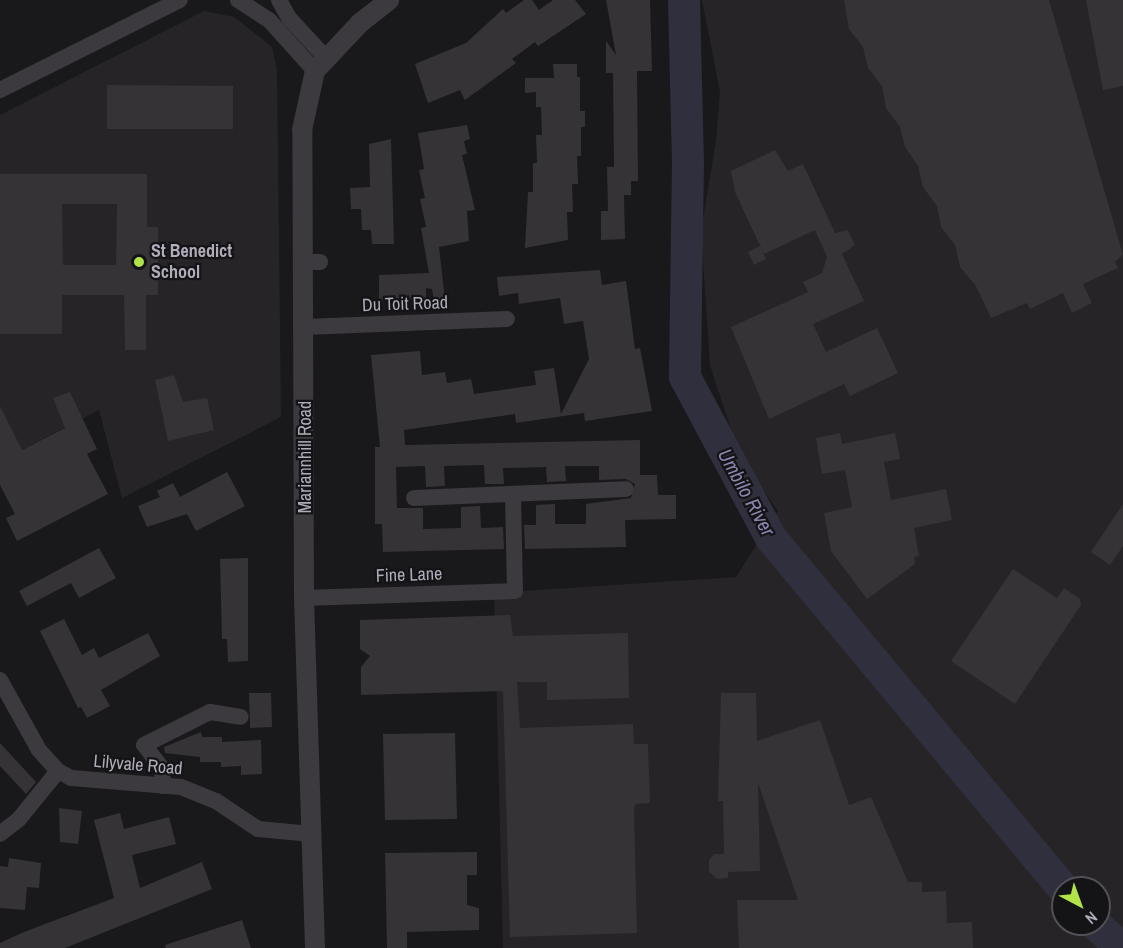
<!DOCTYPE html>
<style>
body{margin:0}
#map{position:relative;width:1123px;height:948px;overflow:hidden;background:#19181a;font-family:"Archivo Narrow",sans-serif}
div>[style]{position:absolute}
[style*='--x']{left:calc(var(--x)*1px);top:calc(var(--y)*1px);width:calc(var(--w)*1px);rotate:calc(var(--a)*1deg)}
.built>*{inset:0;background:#262427}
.river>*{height:32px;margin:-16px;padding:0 16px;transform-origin:16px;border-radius:16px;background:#302f3d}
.building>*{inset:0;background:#353336}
.minor>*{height:16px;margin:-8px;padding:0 8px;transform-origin:8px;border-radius:8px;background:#3c393f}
.tertiary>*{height:20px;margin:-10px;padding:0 10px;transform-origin:10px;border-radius:10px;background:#3c393f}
.dots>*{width:16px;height:16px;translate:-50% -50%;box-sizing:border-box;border:3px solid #141315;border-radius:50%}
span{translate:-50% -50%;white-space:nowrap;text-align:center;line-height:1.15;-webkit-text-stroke:4.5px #141315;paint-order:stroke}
.poi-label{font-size:18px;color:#b0acb9;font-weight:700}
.left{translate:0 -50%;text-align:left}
.street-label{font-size:18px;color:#b0acb9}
.water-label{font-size:20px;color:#8b86b0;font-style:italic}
.north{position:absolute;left:1051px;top:876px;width:60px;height:60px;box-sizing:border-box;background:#141315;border:2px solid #525057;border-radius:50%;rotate:139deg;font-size:16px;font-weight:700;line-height:24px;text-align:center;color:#b0acb9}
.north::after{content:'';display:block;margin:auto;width:21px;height:27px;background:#b1e248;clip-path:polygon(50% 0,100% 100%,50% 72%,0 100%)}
</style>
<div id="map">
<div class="built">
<div style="clip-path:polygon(evenodd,702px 0,1123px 0,1123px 948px,503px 948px,494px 593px,736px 577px,778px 511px,740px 457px,710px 365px,701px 231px,716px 141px,720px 92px,702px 0,1063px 888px,1099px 888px,1099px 924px,1063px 924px,1063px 888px)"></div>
<div style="clip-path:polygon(204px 11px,234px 17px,272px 47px,277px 70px,281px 417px,122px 498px,99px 410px,0 461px,0 115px)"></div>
</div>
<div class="river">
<div style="--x:684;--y:0;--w:160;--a:88.6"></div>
<div style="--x:688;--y:160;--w:217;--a:90.8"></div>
<div style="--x:685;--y:377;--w:183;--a:61.9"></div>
<div style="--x:771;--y:538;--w:456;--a:50.2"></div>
<div style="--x:1095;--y:924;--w:36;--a:42"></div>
</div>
<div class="building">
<div style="clip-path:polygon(524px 0,532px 0,539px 10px,553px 0,575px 0,586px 14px,538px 46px,535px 42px,512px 59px,516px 63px,465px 100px,460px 90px,428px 103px,415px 64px,466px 43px,503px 9px,506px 13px)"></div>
<div style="clip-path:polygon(606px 0,650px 0,652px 71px,637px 71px,638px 181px,631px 181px,631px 195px,624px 195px,625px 239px,601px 240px,601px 211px,608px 211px,607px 167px,614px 167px,613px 73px,606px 73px,606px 41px,616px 55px)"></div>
<div style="clip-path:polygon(844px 0,1049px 0,1123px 255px,1115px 262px,1118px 268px,1083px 284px,1092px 303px,1072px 313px,1063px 293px,1030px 309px,1027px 303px,991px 318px,976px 286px,960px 267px,955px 245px,941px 227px,937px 206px,923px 187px,918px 166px,905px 147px,900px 127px,886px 108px,882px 86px,868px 68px,863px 47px,849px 29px)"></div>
<div style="clip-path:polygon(1086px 0,1123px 0,1123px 86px,1103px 90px)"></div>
<div style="clip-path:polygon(553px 64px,577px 64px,577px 77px,580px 77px,580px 111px,585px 111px,585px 127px,581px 127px,581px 156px,577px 156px,578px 184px,572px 184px,573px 212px,567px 212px,568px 240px,525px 248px,528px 192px,533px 192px,533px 163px,537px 163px,536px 135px,542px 135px,541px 107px,536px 107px,536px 92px,525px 93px,525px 78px,554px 78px)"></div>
<div style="clip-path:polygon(107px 85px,233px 86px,233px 129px,107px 129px)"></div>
<div style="clip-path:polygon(467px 125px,470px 139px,464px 141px,467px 154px,462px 155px,475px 210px,467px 211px,469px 241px,439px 247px,445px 300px,434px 301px,432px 289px,426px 288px,426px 299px,379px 302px,379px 275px,429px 273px,421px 228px,426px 227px,420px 199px,425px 198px,419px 170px,424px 169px,418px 133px)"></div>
<div style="clip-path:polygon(391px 139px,394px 244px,372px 244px,371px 230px,362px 230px,361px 209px,351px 209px,350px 188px,370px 187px,369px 144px)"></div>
<div style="clip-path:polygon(775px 150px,788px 171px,803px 164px,835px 233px,848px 230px,855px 245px,842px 254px,864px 301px,813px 324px,826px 352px,877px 328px,898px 373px,850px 396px,844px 384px,769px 419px,731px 327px,808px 292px,803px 282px,822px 273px,827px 257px,815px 230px,764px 254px,735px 192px,731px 171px)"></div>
<div style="clip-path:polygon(evenodd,0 174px,147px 174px,147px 227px,158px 227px,158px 295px,146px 295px,146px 350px,125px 350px,124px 295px,62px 295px,62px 334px,0 334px,0 174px,62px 204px,117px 204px,116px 265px,63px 265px,62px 204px)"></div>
<div style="clip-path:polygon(760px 246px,766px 259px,754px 265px,748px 252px)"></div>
<div style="clip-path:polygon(600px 270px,602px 285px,626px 281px,635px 349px,640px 348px,652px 411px,585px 421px,584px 413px,516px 423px,515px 414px,404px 430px,405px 445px,640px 440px,640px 475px,657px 475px,658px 495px,676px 495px,676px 519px,625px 520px,626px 547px,525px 549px,524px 525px,536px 525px,536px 505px,555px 504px,555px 524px,586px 524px,586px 504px,631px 498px,635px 484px,626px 479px,599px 480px,599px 466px,565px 466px,566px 481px,547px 482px,546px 467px,503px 468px,504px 484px,485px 484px,484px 465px,444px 466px,445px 486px,426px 487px,425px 466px,396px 467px,397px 508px,423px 508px,423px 529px,461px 528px,461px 507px,480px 506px,481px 528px,503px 527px,504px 549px,383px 552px,382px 524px,375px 524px,375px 447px,380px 447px,371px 355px,420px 351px,422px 375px,445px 372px,447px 383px,471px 379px,474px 394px,536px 385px,534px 371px,554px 368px,561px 414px,589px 359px,583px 321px,564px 324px,560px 298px,519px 304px,518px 293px,499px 296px,497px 277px)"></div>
<div style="clip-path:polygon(174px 375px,183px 402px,207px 398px,214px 430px,168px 441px,155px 380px)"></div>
<div style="clip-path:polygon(70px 392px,97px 449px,87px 454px,108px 494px,17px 541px,6px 518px,15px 514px,0 485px,0 406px,22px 450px,65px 428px,53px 398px)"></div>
<div style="clip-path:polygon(840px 433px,842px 444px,895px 433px,900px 459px,884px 462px,891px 500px,946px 489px,952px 520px,914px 528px,919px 556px,914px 557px,915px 564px,867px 599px,831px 551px,824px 513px,852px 507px,845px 470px,822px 474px,816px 438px)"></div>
<div style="clip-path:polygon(227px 472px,245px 506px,196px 531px,187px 514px,147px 527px,138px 506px,160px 497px,157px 491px,173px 483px,180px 497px)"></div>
<div style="clip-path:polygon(1123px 504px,1123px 546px,1110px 565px,1091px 552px)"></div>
<div style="clip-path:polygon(99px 548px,116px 578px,79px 598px,71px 583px,27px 606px,19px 591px)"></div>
<div style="clip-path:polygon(248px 558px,248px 661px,228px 662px,227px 639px,222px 639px,220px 559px)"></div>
<div style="clip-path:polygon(1013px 569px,1057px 598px,1064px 588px,1080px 599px,1081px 605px,1015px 704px,951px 661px)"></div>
<div style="clip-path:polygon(510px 615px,513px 636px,628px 633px,629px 698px,547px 700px,547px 682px,517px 682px,520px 728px,633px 724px,634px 744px,648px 744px,650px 803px,635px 804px,634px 811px,637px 933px,510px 937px,503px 691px,361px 695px,361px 667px,370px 656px,360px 649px,360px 620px)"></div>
<div style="clip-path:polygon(64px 619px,82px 655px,94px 648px,99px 658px,148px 633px,160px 656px,101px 690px,110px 706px,87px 718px,81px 707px,78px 708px,40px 631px)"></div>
<div style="clip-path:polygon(249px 693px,271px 693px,272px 727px,250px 728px)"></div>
<div style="clip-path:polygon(721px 693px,756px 693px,757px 741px,820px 720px,849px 805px,871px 797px,908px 882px,922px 882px,922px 892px,946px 891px,947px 923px,972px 922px,973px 948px,739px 948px,737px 900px,798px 900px,758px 783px,760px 871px,728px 872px,728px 878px,717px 879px,709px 872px,709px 860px,714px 854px,724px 854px,723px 801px,718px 801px)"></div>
<div style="clip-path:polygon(201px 732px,202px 737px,222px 737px,222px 742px,261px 740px,262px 774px,241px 775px,241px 766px,221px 767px,221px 762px,200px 762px,200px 757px,165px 753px,164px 747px)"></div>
<div style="clip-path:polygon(455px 733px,457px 819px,385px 820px,383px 734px)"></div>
<div style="clip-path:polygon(0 743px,36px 782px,26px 794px,0 766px)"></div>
<div style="clip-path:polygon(59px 808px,82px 811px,78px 844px,60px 842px)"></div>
<div style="clip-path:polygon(120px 813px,124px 829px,169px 817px,176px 844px,132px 855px,140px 888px,202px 862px,212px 889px,65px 948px,0 948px,0 943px,24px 932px,114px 898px,94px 820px)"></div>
<div style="clip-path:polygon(477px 852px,477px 875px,467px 875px,467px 905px,479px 908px,479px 930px,407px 932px,407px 948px,387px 948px,385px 853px)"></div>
<div style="clip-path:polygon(9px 858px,41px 863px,39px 888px,27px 887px,25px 910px,0 908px,0 866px,8px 867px)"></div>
<div style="clip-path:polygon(242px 920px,251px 948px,166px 948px,165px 945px)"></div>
</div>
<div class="minor">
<div style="--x:238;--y:0;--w:38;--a:33"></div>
<div style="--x:270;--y:21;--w:67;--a:48"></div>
<div style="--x:279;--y:0;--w:21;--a:61"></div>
<div style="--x:289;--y:18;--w:53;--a:47.3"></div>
<div style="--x:0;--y:90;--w:201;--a:-26.6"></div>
<div style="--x:304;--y:262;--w:16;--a:0"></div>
<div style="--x:305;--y:327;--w:202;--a:-2.3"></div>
<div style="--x:414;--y:498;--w:212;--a:-2.4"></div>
<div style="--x:304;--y:598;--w:211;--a:-1.9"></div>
<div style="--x:515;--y:591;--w:96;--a:-91.2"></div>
<div style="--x:0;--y:680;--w:80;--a:60.9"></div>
<div style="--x:39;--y:750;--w:28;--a:48"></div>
<div style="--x:58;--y:771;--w:15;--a:28"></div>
<div style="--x:71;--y:778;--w:110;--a:4.7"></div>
<div style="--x:181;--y:787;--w:38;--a:22"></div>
<div style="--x:216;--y:801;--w:50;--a:33.7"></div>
<div style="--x:258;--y:829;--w:54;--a:5.3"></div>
<div style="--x:163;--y:786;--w:18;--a:-93"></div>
<div style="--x:162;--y:768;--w:29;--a:-128"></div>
<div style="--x:144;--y:745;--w:74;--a:-26.6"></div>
<div style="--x:210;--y:712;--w:31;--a:9"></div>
<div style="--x:0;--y:834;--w:24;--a:-38"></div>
<div style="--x:19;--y:819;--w:62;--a:-50.9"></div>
</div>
<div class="tertiary">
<div style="--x:315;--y:948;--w:350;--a:-91.8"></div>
<div style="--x:304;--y:598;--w:468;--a:-90.2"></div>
<div style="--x:302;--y:130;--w:60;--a:-77.6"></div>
<div style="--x:315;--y:71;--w:66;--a:-46.8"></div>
<div style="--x:360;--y:23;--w:37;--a:-38"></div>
</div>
<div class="dots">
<div style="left:139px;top:262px;background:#b1e248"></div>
</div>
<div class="poi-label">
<span class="left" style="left:151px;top:262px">St Benedict<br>School</span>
</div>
<div class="street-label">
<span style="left:405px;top:304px;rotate:-2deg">Du Toit Road</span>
<span style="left:305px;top:457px;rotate:-90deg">Mariannhill Road</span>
<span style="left:409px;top:575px;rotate:-2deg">Fine Lane</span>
<span style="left:138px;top:765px;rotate:5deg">Lilyvale Road</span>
</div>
<div class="water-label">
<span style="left:747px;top:492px;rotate:61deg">Umbilo River</span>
</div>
<div class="north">N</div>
</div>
